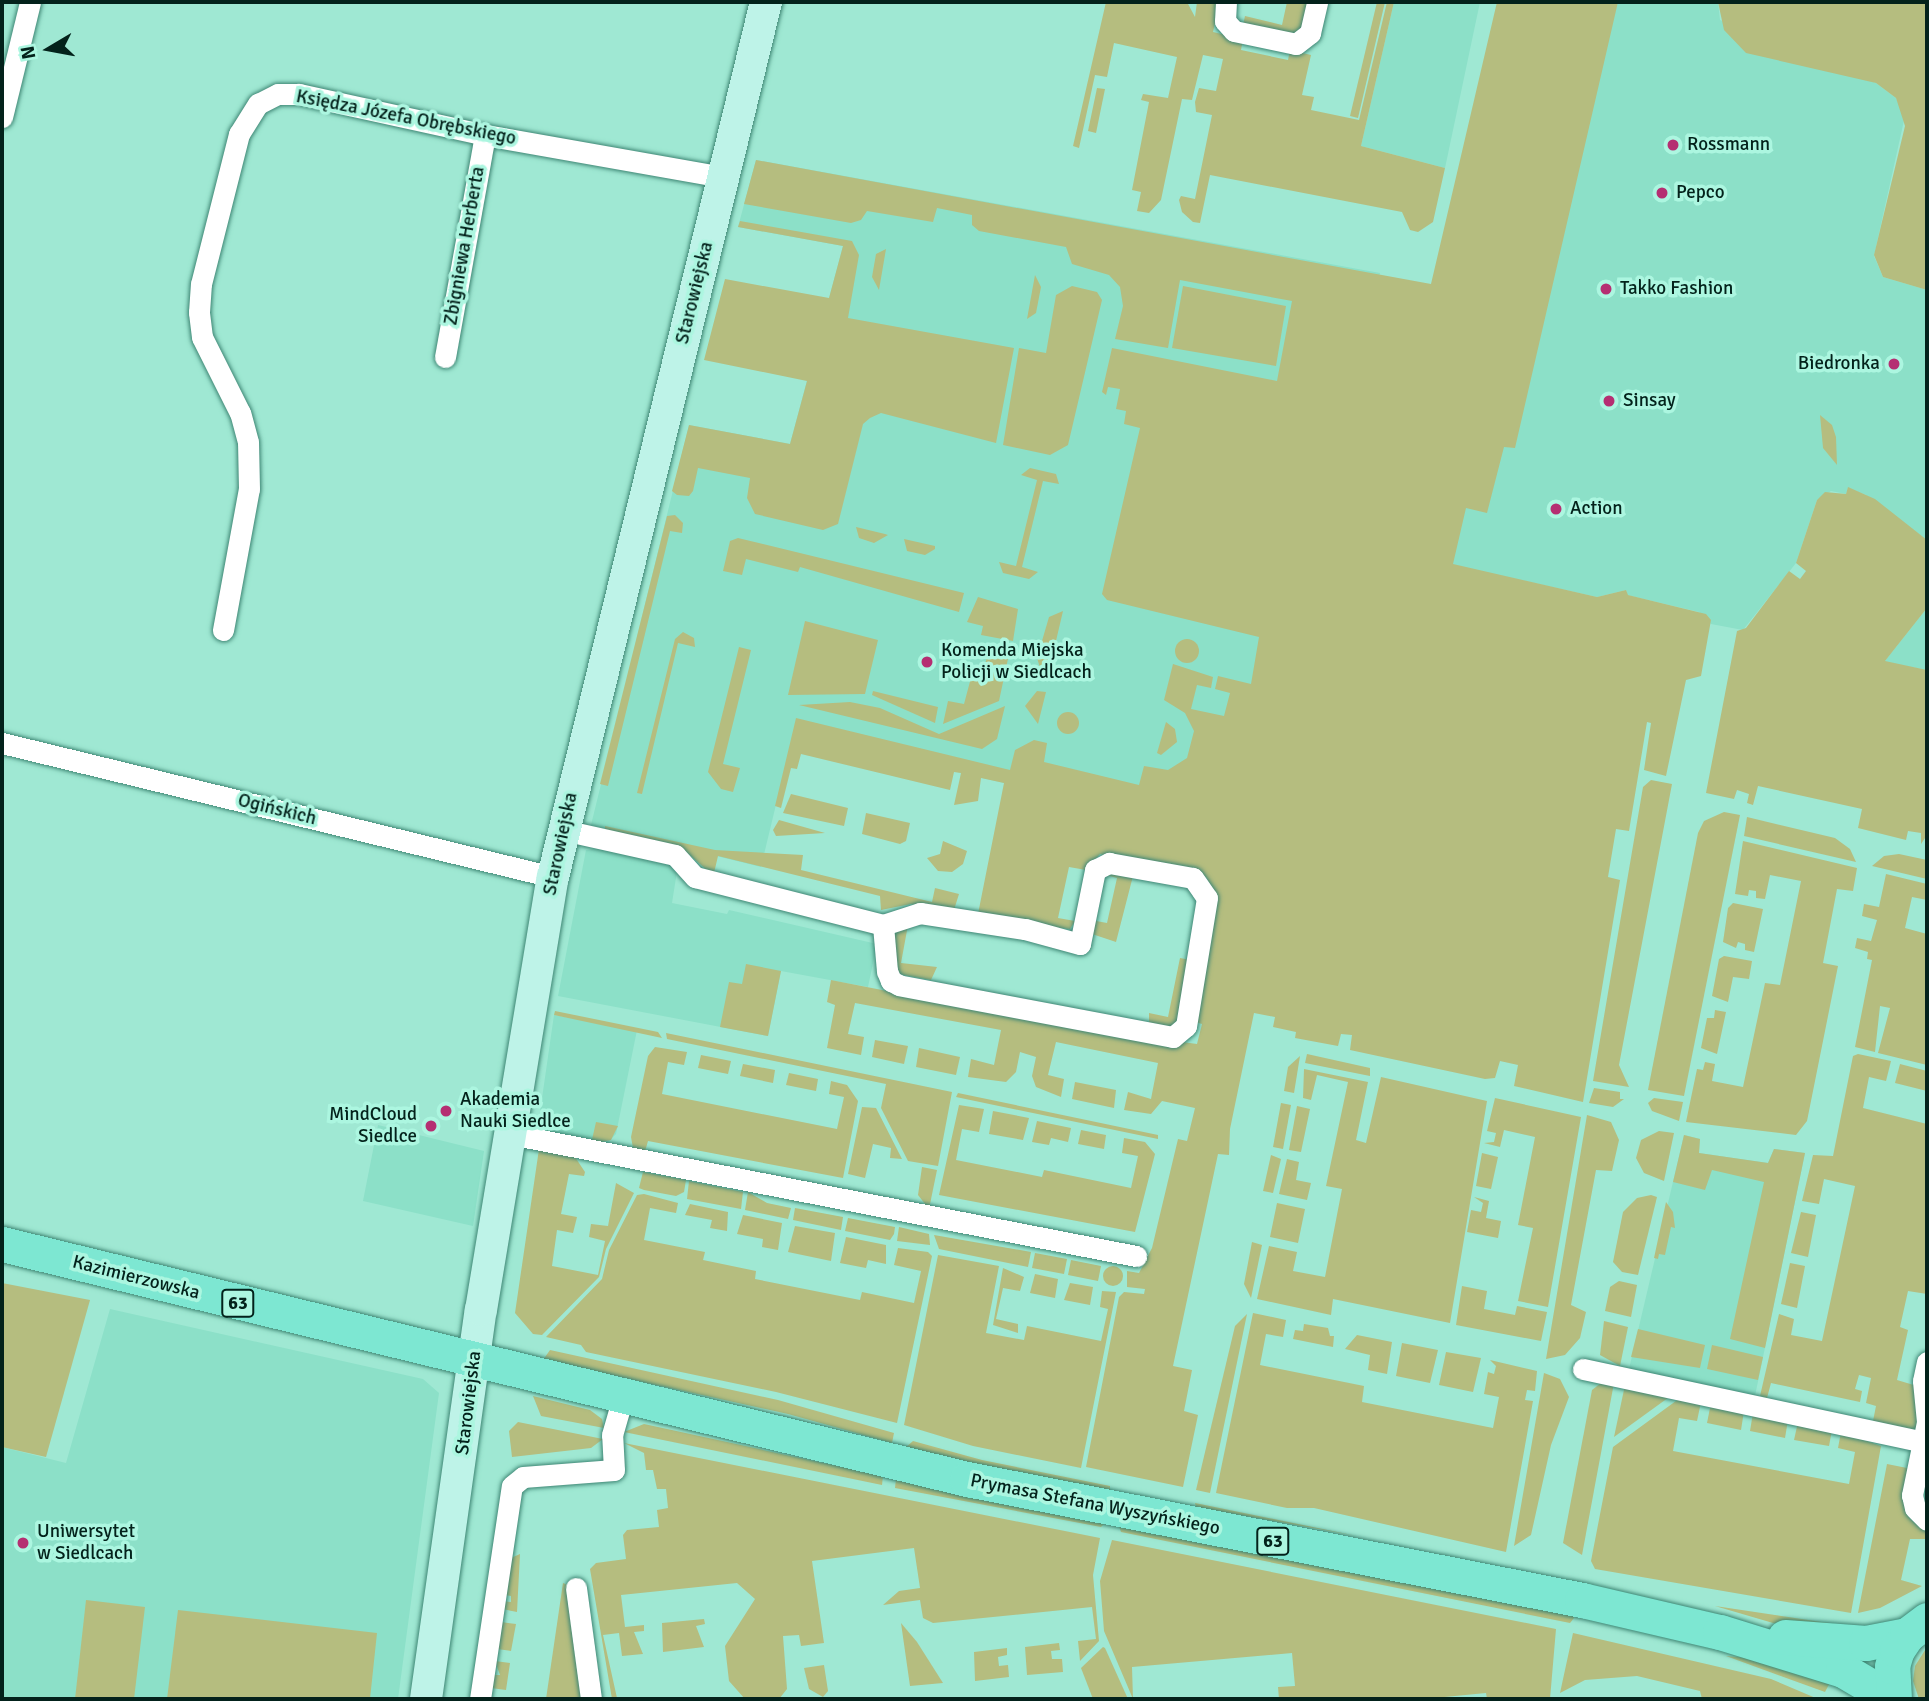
<!DOCTYPE html>
<meta charset="utf-8">
<style>
body{margin:0}
#map{position:relative;width:1929px;height:1701px;overflow:hidden;background:#9fe8d3;font-family:Signika,sans-serif}
div>[style]{position:absolute}
[style*='--x']{left:calc(var(--x)*1px);top:calc(var(--y)*1px);width:calc(var(--w)*1px);rotate:calc(var(--a)*1deg)}
.built>*{inset:0;background:#8ce0c8}
.green>*{inset:0;background:#b5bd7f}
.round{border-radius:50%}
.roads{filter:drop-shadow(0 0 2px #3e8674) drop-shadow(0 0 2px #3e8674)}
.minor>*{height:21px;margin:-10.5px;padding:0 10.5px;transform-origin:10.5px;border-radius:10.5px;background:#fff}
.secondary>*{height:32px;margin:-16px;padding:0 16px;transform-origin:16px;border-radius:16px;background:#bef3e8}
.primary>*{height:35px;margin:-17.5px;padding:0 17.5px;transform-origin:17.5px;border-radius:17.5px;background:#7de7d2}
.dots>*{width:19px;height:19px;translate:-50% -50%;box-sizing:border-box;border:4px solid #acf6e0;border-radius:50%}
span{translate:-50% -50%;white-space:nowrap;text-align:center;line-height:1.15;-webkit-text-stroke:7px #acf6e0;paint-order:stroke}
.shield-label span{padding:2px 5px;background:#acf6e0;border:2px solid;border-radius:5px;-webkit-text-stroke-width:0}
.shield-label{font-size:18px;color:#03221b;font-weight:700}
.street-label{font-size:19px;color:#03221b}
.poi-label{font-size:19px;color:#03221b}
.left{translate:0 -50%;text-align:left}
.right{translate:-100% -50%;text-align:right}
.frame{position:absolute;inset:0;border:4px solid #03221b;pointer-events:none}
.north{position:absolute;left:14px;top:14px;width:70px;height:70px;-webkit-text-stroke:5px #acf6e0;paint-order:stroke;rotate:260deg;font-size:19px;font-weight:700;line-height:28px;text-align:center;color:#03221b}
.north::after{content:'';display:block;margin:auto;width:24px;height:32px;background:#03221b;clip-path:polygon(50% 0,100% 100%,50% 72%,0 100%)}
</style>
<div id="map">
<div class="built">
<div style="clip-path:polygon(1394px 2px,1480px 2px,1445px 168px,1361px 146px)"></div>
<div style="clip-path:polygon(1618px 2px,1718px 2px,1720px 20px,1876px 83px,1896px 98px,1905px 116px,1874px 256px,1883px 277px,1927px 290px,1927px 540px,1866px 495px,1848px 488px,1846px 494px,1831px 491px,1817px 500px,1796px 563px,1743px 630px,1711px 624px,1699px 612px,1627px 595px,1626px 590px,1597px 597px,1448px 564px)"></div>
<div style="clip-path:polygon(756px 160px,1380px 273px,1317px 548px,1249px 886px,1054px 844px,1064px 797px,793px 734px,761px 867px,591px 825px,689px 425px,790px 444px,843px 246px,738px 227px)"></div>
<div style="clip-path:polygon(1927px 608px,1927px 670px,1884px 662px)"></div>
<div style="clip-path:polygon(600px 848px,678px 865px,672px 903px,727px 914px,729px 910px,877px 944px,868px 987px,781px 971px,768px 1036px,558px 996px,586px 850px)"></div>
<div style="clip-path:polygon(554px 1015px,637px 1030px,616px 1134px,607px 1143px,537px 1133px)"></div>
<div style="clip-path:polygon(378px 1125px,484px 1151px,473px 1226px,363px 1201px)"></div>
<div style="clip-path:polygon(1684px 1135px,1700px 1139px,1699px 1153px,1768px 1163px,1774px 1149px,1805px 1153px,1755px 1396px,1629px 1369px)"></div>
<div style="clip-path:polygon(110px 1309px,423px 1379px,439px 1393px,398px 1699px,2px 1699px,2px 1447px,66px 1463px)"></div>
</div>
<div class="green">
<div style="clip-path:polygon(1106px 2px,1187px 2px,1195px 17px,1197px 2px,1220px 2px,1213px 32px,1243px 39px,1241px 50px,1288px 60px,1290px 50px,1311px 55px,1302px 95px,1314px 97px,1311px 110px,1359px 120px,1387px 2px,1394px 2px,1361px 146px,1445px 168px,1433px 222px,1418px 232px,1410px 230px,1402px 212px,1210px 175px,1200px 223px,1193px 222px,1182px 212px,1179px 200px,1181px 196px,1195px 199px,1212px 115px,1196px 112px,1195px 102px,1199px 88px,1216px 91px,1223px 59px,1203px 55px,1192px 100px,1182px 99px,1161px 200px,1149px 213px,1137px 211px,1141px 192px,1132px 190px,1149px 102px,1141px 100px,1143px 94px,1168px 98px,1177px 57px,1114px 43px,1107px 77px,1095px 75px,1079px 148px,1073px 146px)"></div>
<div style="clip-path:polygon(1287px 2px,1310px 2px,1304px 27px,1293px 36px,1243px 25px,1245px 16px,1282px 25px)"></div>
<div style="clip-path:polygon(1377px 2px,1385px 2px,1358px 118px,1350px 116px)"></div>
<div style="clip-path:polygon(1497px 2px,1618px 2px,1515px 448px,1504px 447px,1487px 513px,1466px 508px,1453px 564px,1597px 597px,1626px 590px,1628px 595px,1706px 614px,1711px 620px,1701px 676px,1686px 680px,1666px 776px,1644px 770px,1651px 723px,1647px 722px,1629px 831px,1616px 829px,1608px 877px,1620px 880px,1583px 1102px,1514px 1086px,1518px 1065px,1500px 1061px,1495px 1078px,1485px 1079px,1350px 1050px,1352px 1035px,1341px 1034px,1338px 1046px,1295px 1038px,1296px 1032px,1273px 1027px,1275px 1017px,1254px 1013px,1230px 1129px,1229px 1155px,1218px 1154px,1173px 1366px,1192px 1370px,1184px 1411px,1198px 1415px,1183px 1487px,1086px 1467px,1119px 1297px,1124px 1292px,1144px 1294px,1145px 1289px,1127px 1287px,1127px 1271px,1139px 1273px,1152px 1248px,1178px 1139px,1187px 1141px,1195px 1108px,1162px 1101px,1151px 1114px,1124px 1110px,1128px 1092px,1151px 1099px,1158px 1063px,1056px 1042px,1048px 1075px,1064px 1079px,1061px 1097px,1036px 1087px,1032px 1076px,1036px 1057px,1020px 1052px,1016px 1072px,1006px 1082px,968px 1077px,971px 1059px,994px 1065px,1001px 1030px,855px 1003px,848px 1034px,864px 1037px,861px 1055px,827px 1048px,835px 1005px,827px 1002px,831px 980px,1172px 1047px,1182px 1042px,1197px 1044px,1202px 1024px,1192px 1021px,1216px 895px,1206px 877px,1100px 854px,1086px 870px,1069px 867px,1058px 918px,1075px 921px,1070px 929px,977px 919px,1004px 783px,981px 778px,978px 801px,954px 805px,961px 773px,954px 772px,950px 790px,801px 754px,797px 769px,791px 768px,781px 808px,775px 806px,796px 718px,1010px 770px,1015px 750px,1034px 740px,1047px 743px,1044px 762px,1139px 785px,1144px 766px,1168px 770px,1187px 758px,1194px 731px,1185px 713px,1164px 700px,1173px 664px,1213px 677px,1211px 688px,1197px 685px,1191px 709px,1224px 716px,1230px 693px,1215px 689px,1218px 676px,1251px 684px,1259px 637px,1107px 600px,1102px 594px,1140px 428px,1124px 424px,1126px 411px,1116px 409px,1120px 389px,1108px 387px,1106px 395px,1102px 392px,1112px 348px,1277px 381px,1292px 301px,1180px 280px,1168px 348px,1115px 339px,1123px 306px,1120px 287px,1109px 275px,1072px 264px,1066px 247px,979px 231px,972px 225px,972px 215px,937px 208px,933px 222px,867px 211px,861px 220px,851px 223px,744px 204px,756px 160px,1431px 284px)"></div>
<div style="clip-path:polygon(1718px 2px,1927px 2px,1927px 290px,1883px 277px,1874px 255px,1905px 126px,1896px 98px,1876px 83px,1746px 53px,1724px 30px)"></div>
<div style="clip-path:polygon(1097px 88px,1105px 89px,1096px 133px,1088px 131px)"></div>
<div style="clip-path:polygon(740px 221px,852px 241px,859px 255px,848px 318px,1014px 348px,996px 443px,881px 413px,870px 418px,863px 424px,838px 524px,823px 530px,755px 514px,747px 498px,750px 478px,698px 468px,693px 491px,689px 496px,677px 495px,672px 491px,689px 425px,790px 444px,807px 381px,704px 360px,725px 279px,829px 298px,843px 246px,738px 227px)"></div>
<div style="clip-path:polygon(886px 249px,879px 290px,872px 277px,876px 254px)"></div>
<div style="clip-path:polygon(1035px 275px,1041px 287px,1036px 313px,1027px 319px)"></div>
<div style="clip-path:polygon(1072px 286px,1097px 292px,1102px 300px,1068px 445px,1050px 455px,1003px 445px,1019px 348px,1046px 353px,1056px 295px)"></div>
<div style="clip-path:polygon(1183px 286px,1286px 306px,1276px 366px,1172px 348px)"></div>
<div style="clip-path:polygon(1820px 415px,1832px 425px,1836px 437px,1837px 465px,1823px 448px)"></div>
<div style="clip-path:polygon(1030px 468px,1056px 474px,1059px 484px,1043px 481px,1022px 567px,1038px 572px,1029px 579px,1003px 573px,999px 562px,1016px 566px,1037px 480px,1021px 475px)"></div>
<div style="clip-path:polygon(1848px 487px,1875px 499px,1927px 540px,1927px 608px,1885px 661px,1927px 670px,1927px 835px,1921px 844px,1921px 833px,1908px 831px,1906px 840px,1858px 828px,1862px 809px,1758px 786px,1753px 805px,1747px 803px,1749px 794px,1737px 790px,1734px 799px,1706px 793px,1737px 631px,1746px 628px,1789px 571px,1800px 579px,1806px 571px,1796px 563px,1817px 500px,1825px 492px,1846px 494px)"></div>
<div style="clip-path:polygon(675px 515px,683px 523px,682px 533px,670px 531px,608px 786px,600px 784px,667px 516px)"></div>
<div style="clip-path:polygon(856px 527px,885px 534px,888px 535px,874px 543px,859px 538px)"></div>
<div style="clip-path:polygon(738px 538px,964px 593px,959px 612px,800px 567px,798px 572px,746px 559px,742px 575px,723px 571px,730px 541px)"></div>
<div style="clip-path:polygon(904px 539px,935px 546px,935px 549px,925px 555px,907px 551px)"></div>
<div style="clip-path:polygon(978px 597px,1018px 609px,1013px 641px,981px 635px,983px 626px,967px 622px)"></div>
<div style="clip-path:polygon(1063px 611px,1048px 675px,1041px 671px,1037px 658px,1049px 617px)"></div>
<div style="clip-path:polygon(805px 621px,878px 640px,865px 694px,788px 695px)"></div>
<div style="clip-path:polygon(683px 632px,694px 638px,695px 647px,678px 643px,642px 794px,637px 793px,675px 639px)"></div>
<div class="round" style="left:1175px;top:639px;width:24px;height:24px"></div>
<div style="clip-path:polygon(990px 645px,1008px 649px,1009px 654px,999px 701px,943px 724px,948px 701px,964px 704px,972px 674px,982px 677px)"></div>
<div style="clip-path:polygon(739px 647px,751px 650px,723px 764px,740px 768px,733px 792px,721px 789px,708px 772px)"></div>
<div style="clip-path:polygon(873px 691px,938px 707px,935px 723px,872px 695px)"></div>
<div style="clip-path:polygon(1037px 691px,1046px 692px,1038px 724px,1025px 706px)"></div>
<div style="clip-path:polygon(850px 702px,880px 708px,939px 734px,1005px 706px,997px 739px,982px 749px,799px 705px)"></div>
<div class="round" style="left:1057px;top:712px;width:22px;height:22px"></div>
<div style="clip-path:polygon(1166px 722px,1175px 729px,1177px 742px,1161px 755px,1157px 753px)"></div>
<div style="clip-path:polygon(1651px 780px,1672px 784px,1619px 1065px,1629px 1087px,1593px 1081px,1643px 787px)"></div>
<div style="clip-path:polygon(791px 794px,848px 808px,844px 826px,783px 813px)"></div>
<div style="clip-path:polygon(1724px 812px,1740px 815px,1684px 1096px,1648px 1090px,1698px 833px,1704px 821px)"></div>
<div style="clip-path:polygon(866px 813px,910px 823px,906px 841px,900px 844px,862px 834px)"></div>
<div style="clip-path:polygon(1747px 817px,1835px 838px,1850px 849px,1856px 862px,1744px 836px)"></div>
<div style="clip-path:polygon(779px 820px,825px 833px,776px 836px,773px 830px)"></div>
<div style="clip-path:polygon(605px 826px,715px 850px,803px 855px,801px 870px,932px 902px,935px 888px,959px 894px,953px 913px,911px 904px,881px 910px,880px 896px,718px 856px,714px 873px,709px 872px,682px 848px,605px 830px)"></div>
<div style="clip-path:polygon(943px 841px,967px 851px,963px 864px,952px 872px,938px 871px,927px 858px,940px 854px)"></div>
<div style="clip-path:polygon(1743px 841px,1857px 868px,1853px 891px,1837px 889px,1823px 963px,1838px 966px,1807px 1121px,1796px 1135px,1686px 1122px,1697px 1069px,1703px 1070px,1705px 1062px,1715px 1064px,1712px 1081px,1743px 1087px,1765px 983px,1780px 985px,1801px 881px,1770px 875px,1765px 899px,1756px 898px,1756px 891px,1749px 890px,1748px 896px,1735px 894px)"></div>
<div style="clip-path:polygon(1899px 854px,1927px 860px,1927px 879px,1872px 866px,1884px 856px)"></div>
<div style="clip-path:polygon(1108px 871px,1133px 876px,1116px 942px,1092px 934px,1091px 920px,1107px 923px,1117px 878px,1102px 874px)"></div>
<div style="clip-path:polygon(1886px 874px,1927px 884px,1927px 900px,1912px 897px,1905px 928px,1927px 934px,1927px 1065px,1878px 1053px,1890px 1008px,1880px 1006px,1875px 1052px,1855px 1047px,1872px 960px,1867px 959px,1868px 952px,1855px 948px,1857px 938px,1871px 941px,1877px 920px,1862px 916px,1864px 904px,1879px 907px)"></div>
<div style="clip-path:polygon(1733px 903px,1763px 909px,1754px 952px,1745px 950px,1745px 944px,1738px 942px,1736px 948px,1723px 942px,1728px 908px)"></div>
<div style="clip-path:polygon(908px 925px,901px 963px,937px 967px,931px 980px,898px 974px,893px 932px)"></div>
<div style="clip-path:polygon(1724px 956px,1752px 961px,1749px 979px,1733px 977px,1728px 1002px,1712px 996px,1719px 959px)"></div>
<div style="clip-path:polygon(1180px 958px,1191px 960px,1176px 1028px,1149px 1025px,1149px 1013px,1168px 1017px)"></div>
<div style="clip-path:polygon(746px 964px,781px 971px,768px 1036px,720px 1027px,729px 982px,742px 984px)"></div>
<div style="clip-path:polygon(1715px 1010px,1726px 1012px,1717px 1054px,1701px 1048px,1707px 1018px,1714px 1018px)"></div>
<div style="clip-path:polygon(555px 1011px,658px 1032px,662px 1038px,554px 1015px)"></div>
<div style="clip-path:polygon(666px 1033px,952px 1092px,938px 1166px,908px 1161px,881px 1108px,886px 1084px,667px 1039px)"></div>
<div style="clip-path:polygon(875px 1040px,908px 1046px,904px 1064px,872px 1057px)"></div>
<div style="clip-path:polygon(655px 1047px,687px 1052px,684px 1065px,668px 1062px,662px 1094px,837px 1129px,844px 1097px,829px 1094px,831px 1081px,847px 1085px,858px 1101px,843px 1178px,648px 1141px,644px 1155px,633px 1148px,631px 1137px,648px 1056px)"></div>
<div style="clip-path:polygon(919px 1048px,960px 1057px,956px 1075px,916px 1067px)"></div>
<div style="clip-path:polygon(1307px 1054px,1370px 1068px,1370px 1076px,1305px 1063px)"></div>
<div style="clip-path:polygon(1858px 1054px,1891px 1061px,1886px 1081px,1869px 1077px,1863px 1108px,1927px 1124px,1927px 1294px,1908px 1291px,1900px 1327px,1908px 1330px,1897px 1380px,1917px 1386px,1919px 1431px,1873px 1421px,1876px 1406px,1866px 1403px,1871px 1378px,1859px 1375px,1855px 1389px,1862px 1391px,1860px 1402px,1771px 1383px,1767px 1398px,1760px 1396px,1779px 1314px,1794px 1319px,1791px 1335px,1822px 1341px,1855px 1186px,1824px 1179px,1819px 1204px,1802px 1201px,1813px 1155px,1833px 1156px,1853px 1056px)"></div>
<div style="clip-path:polygon(701px 1055px,731px 1061px,728px 1074px,698px 1068px)"></div>
<div style="clip-path:polygon(1300px 1056px,1294px 1093px,1284px 1091px,1288px 1067px)"></div>
<div style="clip-path:polygon(743px 1064px,775px 1070px,773px 1083px,740px 1076px)"></div>
<div style="clip-path:polygon(1900px 1064px,1927px 1071px,1927px 1091px,1895px 1083px)"></div>
<div style="clip-path:polygon(1304px 1069px,1368px 1082px,1356px 1140px,1366px 1143px,1381px 1077px,1487px 1101px,1450px 1323px,1333px 1299px,1331px 1315px,1257px 1299px,1269px 1246px,1297px 1252px,1293px 1271px,1325px 1277px,1342px 1189px,1326px 1186px,1348px 1082px,1317px 1075px,1311px 1100px,1303px 1098px)"></div>
<div style="clip-path:polygon(789px 1073px,818px 1079px,816px 1091px,786px 1085px)"></div>
<div style="clip-path:polygon(1075px 1082px,1116px 1090px,1114px 1108px,1072px 1099px)"></div>
<div style="clip-path:polygon(1594px 1088px,1620px 1092px,1620px 1099px,1624px 1099px,1613px 1107px,1589px 1103px)"></div>
<div style="clip-path:polygon(958px 1093px,1158px 1135px,1158px 1139px,956px 1097px)"></div>
<div style="clip-path:polygon(1495px 1098px,1581px 1117px,1548px 1307px,1518px 1301px,1533px 1228px,1518px 1225px,1535px 1137px,1504px 1130px,1500px 1147px,1484px 1143px,1494px 1142px,1496px 1133px,1487px 1131px)"></div>
<div style="clip-path:polygon(1654px 1098px,1683px 1102px,1679px 1121px,1652px 1111px,1648px 1103px)"></div>
<div style="clip-path:polygon(1281px 1103px,1291px 1105px,1283px 1149px,1273px 1147px)"></div>
<div style="clip-path:polygon(959px 1105px,984px 1109px,979px 1132px,962px 1129px,956px 1160px,1042px 1177px,1044px 1170px,1131px 1188px,1138px 1156px,1122px 1153px,1124px 1138px,1145px 1142px,1155px 1154px,1135px 1232px,939px 1195px)"></div>
<div style="clip-path:polygon(1297px 1106px,1310px 1109px,1301px 1152px,1289px 1150px)"></div>
<div style="clip-path:polygon(862px 1107px,876px 1108px,902px 1159px,890px 1158px,891px 1148px,873px 1144px,865px 1178px,848px 1174px)"></div>
<div style="clip-path:polygon(993px 1111px,1029px 1118px,1023px 1140px,989px 1134px)"></div>
<div style="clip-path:polygon(1587px 1115px,1611px 1122px,1619px 1140px,1612px 1171px,1596px 1170px,1571px 1305px,1586px 1312px,1580px 1338px,1565px 1355px,1546px 1359px)"></div>
<div style="clip-path:polygon(1037px 1121px,1071px 1128px,1068px 1142px,1051px 1138px,1049px 1145px,1032px 1142px)"></div>
<div style="clip-path:polygon(596px 1122px,618px 1126px,611px 1140px,591px 1144px)"></div>
<div style="clip-path:polygon(1081px 1130px,1106px 1135px,1104px 1149px,1078px 1144px)"></div>
<div style="clip-path:polygon(1659px 1131px,1674px 1133px,1664px 1181px,1644px 1173px,1636px 1158px,1641px 1140px)"></div>
<div style="clip-path:polygon(1684px 1135px,1700px 1139px,1699px 1153px,1768px 1163px,1774px 1149px,1805px 1153px,1765px 1348px,1730px 1339px,1764px 1182px,1712px 1170px,1705px 1190px,1673px 1182px)"></div>
<div style="clip-path:polygon(539px 1149px,575px 1157px,585px 1172px,584px 1176px,569px 1174px,561px 1214px,577px 1217px,573px 1233px,557px 1230px,552px 1266px,598px 1275px,605px 1241px,589px 1237px,591px 1224px,608px 1226px,616px 1183px,634px 1193px,606px 1249px,599px 1277px,542px 1335px,533px 1334px,515px 1313px)"></div>
<div style="clip-path:polygon(1482px 1153px,1498px 1157px,1491px 1189px,1476px 1186px)"></div>
<div style="clip-path:polygon(1271px 1155px,1281px 1159px,1273px 1193px,1263px 1191px)"></div>
<div style="clip-path:polygon(1287px 1159px,1299px 1162px,1296px 1180px,1311px 1183px,1307px 1200px,1279px 1194px)"></div>
<div style="clip-path:polygon(922px 1167px,937px 1170px,929px 1209px,918px 1195px)"></div>
<div style="clip-path:polygon(643px 1172px,686px 1180px,684px 1192px,676px 1196px,644px 1190px,639px 1188px)"></div>
<div style="clip-path:polygon(689px 1181px,743px 1192px,741px 1209px,687px 1199px)"></div>
<div style="clip-path:polygon(748px 1192px,767px 1203px,791px 1208px,788px 1219px,745px 1210px)"></div>
<div style="clip-path:polygon(644px 1194px,678px 1203px,676px 1213px,650px 1208px,644px 1240px,705px 1252px,703px 1260px,756px 1271px,755px 1279px,860px 1300px,862px 1292px,914px 1303px,921px 1271px,894px 1265px,898px 1248px,928px 1252px,932px 1256px,897px 1423px,776px 1392px,586px 1352px,581px 1345px,546px 1337px,602px 1279px,609px 1250px,637px 1195px)"></div>
<div style="clip-path:polygon(1651px 1195px,1657px 1197px,1638px 1275px,1622px 1272px,1613px 1262px,1623px 1212px,1637px 1198px)"></div>
<div style="clip-path:polygon(1474px 1197px,1489px 1201px,1486px 1218px,1501px 1221px,1498px 1238px,1467px 1232px,1471px 1210px,1481px 1212px,1483px 1203px)"></div>
<div style="clip-path:polygon(1666px 1202px,1673px 1212px,1675px 1228px,1671px 1227px,1665px 1255px,1659px 1254px,1658px 1259px,1654px 1258px)"></div>
<div style="clip-path:polygon(1277px 1203px,1305px 1209px,1298px 1243px,1270px 1237px)"></div>
<div style="clip-path:polygon(690px 1204px,728px 1212px,727px 1231px,710px 1228px,712px 1220px,685px 1215px)"></div>
<div style="clip-path:polygon(795px 1208px,843px 1217px,841px 1230px,793px 1220px)"></div>
<div style="clip-path:polygon(1801px 1212px,1816px 1215px,1808px 1257px,1791px 1253px)"></div>
<div style="clip-path:polygon(743px 1215px,782px 1223px,778px 1250px,762px 1247px,763px 1239px,737px 1234px)"></div>
<div style="clip-path:polygon(848px 1218px,895px 1227px,894px 1234px,890px 1240px,845px 1231px)"></div>
<div style="clip-path:polygon(795px 1226px,835px 1233px,831px 1261px,788px 1252px)"></div>
<div style="clip-path:polygon(899px 1227px,929px 1234px,930px 1245px,897px 1241px)"></div>
<div style="clip-path:polygon(934px 1235px,1031px 1252px,1028px 1267px,939px 1249px)"></div>
<div style="clip-path:polygon(846px 1237px,886px 1245px,886px 1264px,868px 1260px,866px 1268px,840px 1263px)"></div>
<div style="clip-path:polygon(1252px 1242px,1262px 1245px,1251px 1298px,1244px 1284px)"></div>
<div style="clip-path:polygon(1035px 1253px,1067px 1259px,1064px 1274px,1032px 1268px)"></div>
<div style="clip-path:polygon(938px 1255px,999px 1266px,986px 1333px,1024px 1340px,1027px 1326px,1101px 1341px,1108px 1309px,1100px 1307px,1102px 1291px,1116px 1292px,1081px 1468px,973px 1446px,904px 1425px)"></div>
<div style="clip-path:polygon(1071px 1260px,1101px 1266px,1098px 1281px,1068px 1275px)"></div>
<div style="clip-path:polygon(1790px 1263px,1805px 1266px,1797px 1308px,1781px 1304px)"></div>
<div class="round" style="left:1103px;top:1266px;width:20px;height:20px"></div>
<div style="clip-path:polygon(1003px 1268px,1024px 1277px,1020px 1291px,1003px 1288px,996px 1319px,1018px 1324px,1018px 1333px,993px 1325px)"></div>
<div style="clip-path:polygon(1035px 1274px,1058px 1279px,1055px 1298px,1030px 1293px)"></div>
<div style="clip-path:polygon(1619px 1281px,1637px 1285px,1631px 1317px,1605px 1311px,1610px 1287px)"></div>
<div style="clip-path:polygon(2px 1283px,90px 1300px,46px 1457px,2px 1447px)"></div>
<div style="clip-path:polygon(1070px 1283px,1093px 1287px,1090px 1305px,1064px 1300px)"></div>
<div style="clip-path:polygon(1462px 1286px,1487px 1291px,1484px 1309px,1515px 1315px,1517px 1306px,1547px 1312px,1541px 1341px,1456px 1325px)"></div>
<div style="clip-path:polygon(1253px 1313px,1286px 1320px,1283px 1337px,1266px 1334px,1260px 1365px,1364px 1386px,1362px 1402px,1493px 1428px,1499px 1397px,1484px 1394px,1488px 1372px,1494px 1374px,1496px 1366px,1490px 1360px,1537px 1371px,1535px 1391px,1527px 1390px,1525px 1400px,1533px 1401px,1506px 1552px,1314px 1508px,1287px 1508px,1216px 1493px)"></div>
<div style="clip-path:polygon(1247px 1314px,1210px 1493px,1196px 1490px,1235px 1326px)"></div>
<div style="clip-path:polygon(1604px 1321px,1628px 1327px,1620px 1366px,1600px 1355px)"></div>
<div style="clip-path:polygon(1304px 1324px,1328px 1328px,1330px 1336px,1334px 1336px,1333px 1347px,1293px 1339px,1295px 1330px,1303px 1331px)"></div>
<div style="clip-path:polygon(1638px 1329px,1705px 1345px,1700px 1368px,1631px 1357px)"></div>
<div style="clip-path:polygon(1357px 1335px,1392px 1342px,1387px 1374px,1368px 1370px,1370px 1355px,1345px 1349px)"></div>
<div style="clip-path:polygon(1402px 1343px,1438px 1350px,1430px 1383px,1396px 1376px)"></div>
<div style="clip-path:polygon(1712px 1345px,1763px 1357px,1758px 1380px,1707px 1369px)"></div>
<div style="clip-path:polygon(550px 1350px,778px 1400px,894px 1433px,892px 1443px,788px 1414px,543px 1360px)"></div>
<div style="clip-path:polygon(1446px 1352px,1481px 1358px,1473px 1392px,1439px 1385px)"></div>
<div style="clip-path:polygon(1544px 1373px,1560px 1379px,1569px 1397px,1551px 1445px,1531px 1535px,1514px 1546px)"></div>
<div style="clip-path:polygon(1601px 1383px,1614px 1383px,1582px 1555px,1563px 1543px,1592px 1390px)"></div>
<div style="clip-path:polygon(1625px 1385px,1672px 1395px,1614px 1437px)"></div>
<div style="clip-path:polygon(533px 1396px,590px 1410px,602px 1419px,604px 1428px,541px 1416px)"></div>
<div style="clip-path:polygon(1680px 1398px,1701px 1402px,1697px 1421px,1679px 1418px,1673px 1451px,1849px 1484px,1855px 1452px,1838px 1448px,1841px 1432px,1881px 1446px,1851px 1613px,1595px 1569px,1591px 1561px,1613px 1447px)"></div>
<div style="clip-path:polygon(1711px 1403px,1744px 1411px,1741px 1430px,1707px 1423px)"></div>
<div style="clip-path:polygon(1753px 1413px,1788px 1420px,1785px 1438px,1750px 1431px)"></div>
<div style="clip-path:polygon(518px 1422px,603px 1439px,591px 1448px,512px 1457px,509px 1431px)"></div>
<div style="clip-path:polygon(1798px 1422px,1832px 1430px,1829px 1446px,1794px 1440px)"></div>
<div style="clip-path:polygon(644px 1424px,883px 1476px,882px 1485px,624px 1432px)"></div>
<div style="clip-path:polygon(913px 1441px,982px 1460px,1110px 1486px,1110px 1496px,905px 1448px)"></div>
<div style="clip-path:polygon(624px 1443px,1100px 1538px,1093px 1575px,1099px 1641px,1080px 1661px,1078px 1641px,1096px 1639px,1092px 1607px,933px 1623px,923px 1618px,920px 1600px,883px 1605px,899px 1591px,920px 1588px,914px 1548px,812px 1561px,824px 1643px,801px 1646px,799px 1635px,783px 1636px,787px 1689px,779px 1699px,745px 1699px,729px 1681px,725px 1646px,755px 1599px,737px 1583px,621px 1595px,625px 1627px,644px 1625px,644px 1631px,634px 1632px,643px 1654px,622px 1656px,619px 1633px,603px 1635px,617px 1698px,626px 1699px,612px 1699px,590px 1569px,596px 1563px,626px 1559px,623px 1535px,627px 1530px,659px 1527px,657px 1510px,668px 1508px,666px 1489px,657px 1489px,653px 1470px,646px 1470px,644px 1453px)"></div>
<div style="clip-path:polygon(1887px 1464px,1912px 1469px,1906px 1501px,1910px 1519px,1925px 1530px,1927px 1539px,1910px 1539px,1901px 1580px,1922px 1586px,1880px 1608px,1858px 1613px)"></div>
<div style="clip-path:polygon(896px 1479px,1105px 1523px,1101px 1527px,895px 1488px)"></div>
<div style="clip-path:polygon(1195px 1503px,1357px 1536px,1196px 1507px)"></div>
<div style="clip-path:polygon(1118px 1523px,1574px 1615px,1574px 1618px,1570px 1623px,1121px 1532px)"></div>
<div style="clip-path:polygon(1112px 1540px,1556px 1629px,1550px 1699px,1487px 1699px,1486px 1693px,1424px 1699px,1279px 1699px,1278px 1687px,1295px 1686px,1292px 1653px,1132px 1667px,1133px 1699px,1104px 1631px,1100px 1581px)"></div>
<div style="clip-path:polygon(520px 1554px,517px 1612px,502px 1609px,503px 1601px,511px 1602px,511px 1596px,504px 1595px,511px 1558px)"></div>
<div style="clip-path:polygon(563px 1583px,570px 1586px,582px 1699px,546px 1699px)"></div>
<div style="clip-path:polygon(86px 1600px,145px 1607px,134px 1699px,75px 1699px)"></div>
<div style="clip-path:polygon(1715px 1606px,1842px 1625px,1845px 1633px,1773px 1623px)"></div>
<div style="clip-path:polygon(178px 1610px,377px 1633px,370px 1699px,167px 1699px)"></div>
<div style="clip-path:polygon(704px 1619px,705px 1624px,696px 1626px,704px 1647px,663px 1652px,662px 1623px)"></div>
<div style="clip-path:polygon(501px 1622px,516px 1624px,511px 1651px,497px 1649px)"></div>
<div style="clip-path:polygon(901px 1623px,917px 1642px,943px 1683px,910px 1686px)"></div>
<div style="clip-path:polygon(1573px 1633px,1771px 1679px,1818px 1699px,1702px 1699px,1700px 1691px,1637px 1676px,1585px 1680px,1560px 1693px)"></div>
<div style="clip-path:polygon(1059px 1643px,1060px 1650px,1051px 1651px,1052px 1659px,1062px 1659px,1063px 1672px,1027px 1675px,1025px 1647px)"></div>
<div style="clip-path:polygon(1103px 1647px,1105px 1648px,1128px 1699px,1093px 1699px,1081px 1668px)"></div>
<div style="clip-path:polygon(1927px 1647px,1927px 1699px,1919px 1699px,1913px 1681px,1915px 1666px)"></div>
<div style="clip-path:polygon(1007px 1648px,1007px 1655px,998px 1657px,999px 1666px,1008px 1665px,1009px 1677px,975px 1681px,974px 1652px)"></div>
<div style="clip-path:polygon(1726px 1656px,1774px 1660px,1834px 1675px,1825px 1692px)"></div>
<div style="clip-path:polygon(495px 1661px,510px 1663px,506px 1690px,491px 1688px,493px 1675px,500px 1675px)"></div>
<div style="clip-path:polygon(824px 1665px,828px 1691px,823px 1697px,809px 1689px,804px 1668px)"></div>
</div>
<div class="roads">
<div class="minor">
<div style="--x:1226;--y:2;--w:19;--a:93"></div>
<div style="--x:1225;--y:21;--w:13;--a:48"></div>
<div style="--x:1234;--y:31;--w:63;--a:11.8"></div>
<div style="--x:1296;--y:44;--w:18;--a:-38"></div>
<div style="--x:1310;--y:33;--w:32;--a:-77"></div>
<div style="--x:2;--y:117;--w:118;--a:-76.3"></div>
<div style="--x:445;--y:357;--w:226;--a:-79.8"></div>
<div style="--x:223;--y:630;--w:143;--a:-79.6"></div>
<div style="--x:249;--y:489;--w:47;--a:-91.2"></div>
<div style="--x:248;--y:442;--w:30;--a:-105"></div>
<div style="--x:240;--y:413;--w:85;--a:-116.6"></div>
<div style="--x:202;--y:337;--w:25;--a:-97"></div>
<div style="--x:199;--y:312;--w:28;--a:-86"></div>
<div style="--x:201;--y:284;--w:155;--a:-75.8"></div>
<div style="--x:239;--y:134;--w:36;--a:-58"></div>
<div style="--x:258;--y:104;--w:22;--a:-27"></div>
<div style="--x:278;--y:94;--w:21;--a:0"></div>
<div style="--x:299;--y:94;--w:190;--a:12.4"></div>
<div style="--x:485;--y:135;--w:242;--a:10"></div>
<div style="--x:2;--y:743;--w:567;--a:13.67"></div>
<div style="--x:563;--y:830;--w:115;--a:12.6"></div>
<div style="--x:675;--y:855;--w:30;--a:48"></div>
<div style="--x:695;--y:877;--w:194;--a:14.3"></div>
<div style="--x:883;--y:925;--w:39;--a:-18"></div>
<div style="--x:920;--y:913;--w:106;--a:8.7"></div>
<div style="--x:1025;--y:929;--w:57;--a:15.3"></div>
<div style="--x:1080;--y:944;--w:76;--a:-78.5"></div>
<div style="--x:1095;--y:870;--w:16;--a:-27"></div>
<div style="--x:1109;--y:863;--w:85;--a:10.1"></div>
<div style="--x:1193;--y:878;--w:24;--a:55"></div>
<div style="--x:1207;--y:898;--w:130;--a:99.3"></div>
<div style="--x:1186;--y:1026;--w:17;--a:140"></div>
<div style="--x:1173;--y:1037;--w:279;--a:-169.3"></div>
<div style="--x:899;--y:985;--w:9;--a:-153"></div>
<div style="--x:891;--y:981;--w:11;--a:-112"></div>
<div style="--x:887;--y:971;--w:46;--a:-95"></div>
<div style="--x:510;--y:1134;--w:638;--a:11.03"></div>
<div style="--x:1927;--y:1362;--w:19;--a:102"></div>
<div style="--x:1923;--y:1381;--w:41;--a:84.4"></div>
<div style="--x:1927;--y:1422;--w:75;--a:101.6"></div>
<div style="--x:1912;--y:1495;--w:13;--a:77"></div>
<div style="--x:1915;--y:1508;--w:17;--a:45"></div>
<div style="--x:1583;--y:1369;--w:349;--a:12.1"></div>
<div style="--x:576;--y:1588;--w:112;--a:82.3"></div>
<div style="--x:480;--y:1699;--w:215;--a:-81.5"></div>
<div style="--x:512;--y:1486;--w:14;--a:-39"></div>
<div style="--x:523;--y:1477;--w:91;--a:-4.4"></div>
<div style="--x:614;--y:1470;--w:35;--a:-93"></div>
<div style="--x:612;--y:1435;--w:40;--a:-74"></div>
</div>
<div class="secondary">
<div style="--x:426;--y:1699;--w:393;--a:-82"></div>
<div style="--x:481;--y:1310;--w:439;--a:-80.6"></div>
<div style="--x:553;--y:877;--w:901;--a:-76.32"></div>
</div>
<div class="primary">
<div style="--x:2;--y:1244;--w:993;--a:13.69"></div>
<div style="--x:967;--y:1479;--w:627;--a:11.13"></div>
<div style="--x:1582;--y:1600;--w:142;--a:13.1"></div>
<div style="--x:1720;--y:1632;--w:129;--a:17.2"></div>
<div style="--x:1843;--y:1670;--w:57;--a:30.6"></div>
<div style="--x:1785;--y:1637;--w:81;--a:4.2"></div>
<div style="--x:1866;--y:1643;--w:42;--a:-11"></div>
<div style="--x:1894;--y:1699;--w:33;--a:-93"></div>
<div style="--x:1892;--y:1666;--w:17;--a:-73"></div>
<div style="--x:1897;--y:1650;--w:18;--a:-56"></div>
<div style="--x:1907;--y:1635;--w:25;--a:-37"></div>
</div>
</div>
<div class="dots">
<div style="left:1673px;top:145px;background:#b52f72"></div>
<div style="left:1662px;top:193px;background:#b52f72"></div>
<div style="left:1606px;top:289px;background:#b52f72"></div>
<div style="left:1894px;top:364px;background:#b52f72"></div>
<div style="left:1609px;top:401px;background:#b52f72"></div>
<div style="left:1556px;top:509px;background:#b52f72"></div>
<div style="left:927px;top:662px;background:#b52f72"></div>
<div style="left:446px;top:1111px;background:#b52f72"></div>
<div style="left:431px;top:1126px;background:#b52f72"></div>
<div style="left:23px;top:1543px;background:#b52f72"></div>
</div>
<div class="shield-label">
<span style="left:238px;top:1303px">63</span>
<span style="left:1273px;top:1541px">63</span>
</div>
<div class="street-label">
<span style="left:406px;top:118px;rotate:11deg">Księdza Józefa Obrębskiego</span>
<span style="left:465px;top:246px;rotate:-80deg">Zbigniewa Herberta</span>
<span style="left:695px;top:293px;rotate:-76deg">Starowiejska</span>
<span style="left:277px;top:810px;rotate:14deg">Ogińskich</span>
<span style="left:561px;top:844px;rotate:-78deg">Starowiejska</span>
<span style="left:136px;top:1278px;rotate:14deg">Kazimierzowska</span>
<span style="left:469px;top:1403px;rotate:-83deg">Starowiejska</span>
<span style="left:1095px;top:1505px;rotate:11deg">Prymasa Stefana Wyszyńskiego</span>
</div>
<div class="poi-label">
<span class="left" style="left:1687px;top:145px">Rossmann</span>
<span class="left" style="left:1676px;top:193px">Pepco</span>
<span class="left" style="left:1620px;top:289px">Takko Fashion</span>
<span class="right" style="left:1880px;top:364px">Biedronka</span>
<span class="left" style="left:1623px;top:401px">Sinsay</span>
<span class="left" style="left:1570px;top:509px">Action</span>
<span class="left" style="left:941px;top:662px">Komenda Miejska<br>Policji w Siedlcach</span>
<span class="left" style="left:460px;top:1111px">Akademia<br>Nauki Siedlce</span>
<span class="right" style="left:417px;top:1126px">MindCloud<br>Siedlce</span>
<span class="left" style="left:37px;top:1543px">Uniwersytet<br>w Siedlcach</span>
</div>
<div class="frame"></div>
<div class="north">N</div>
</div>
